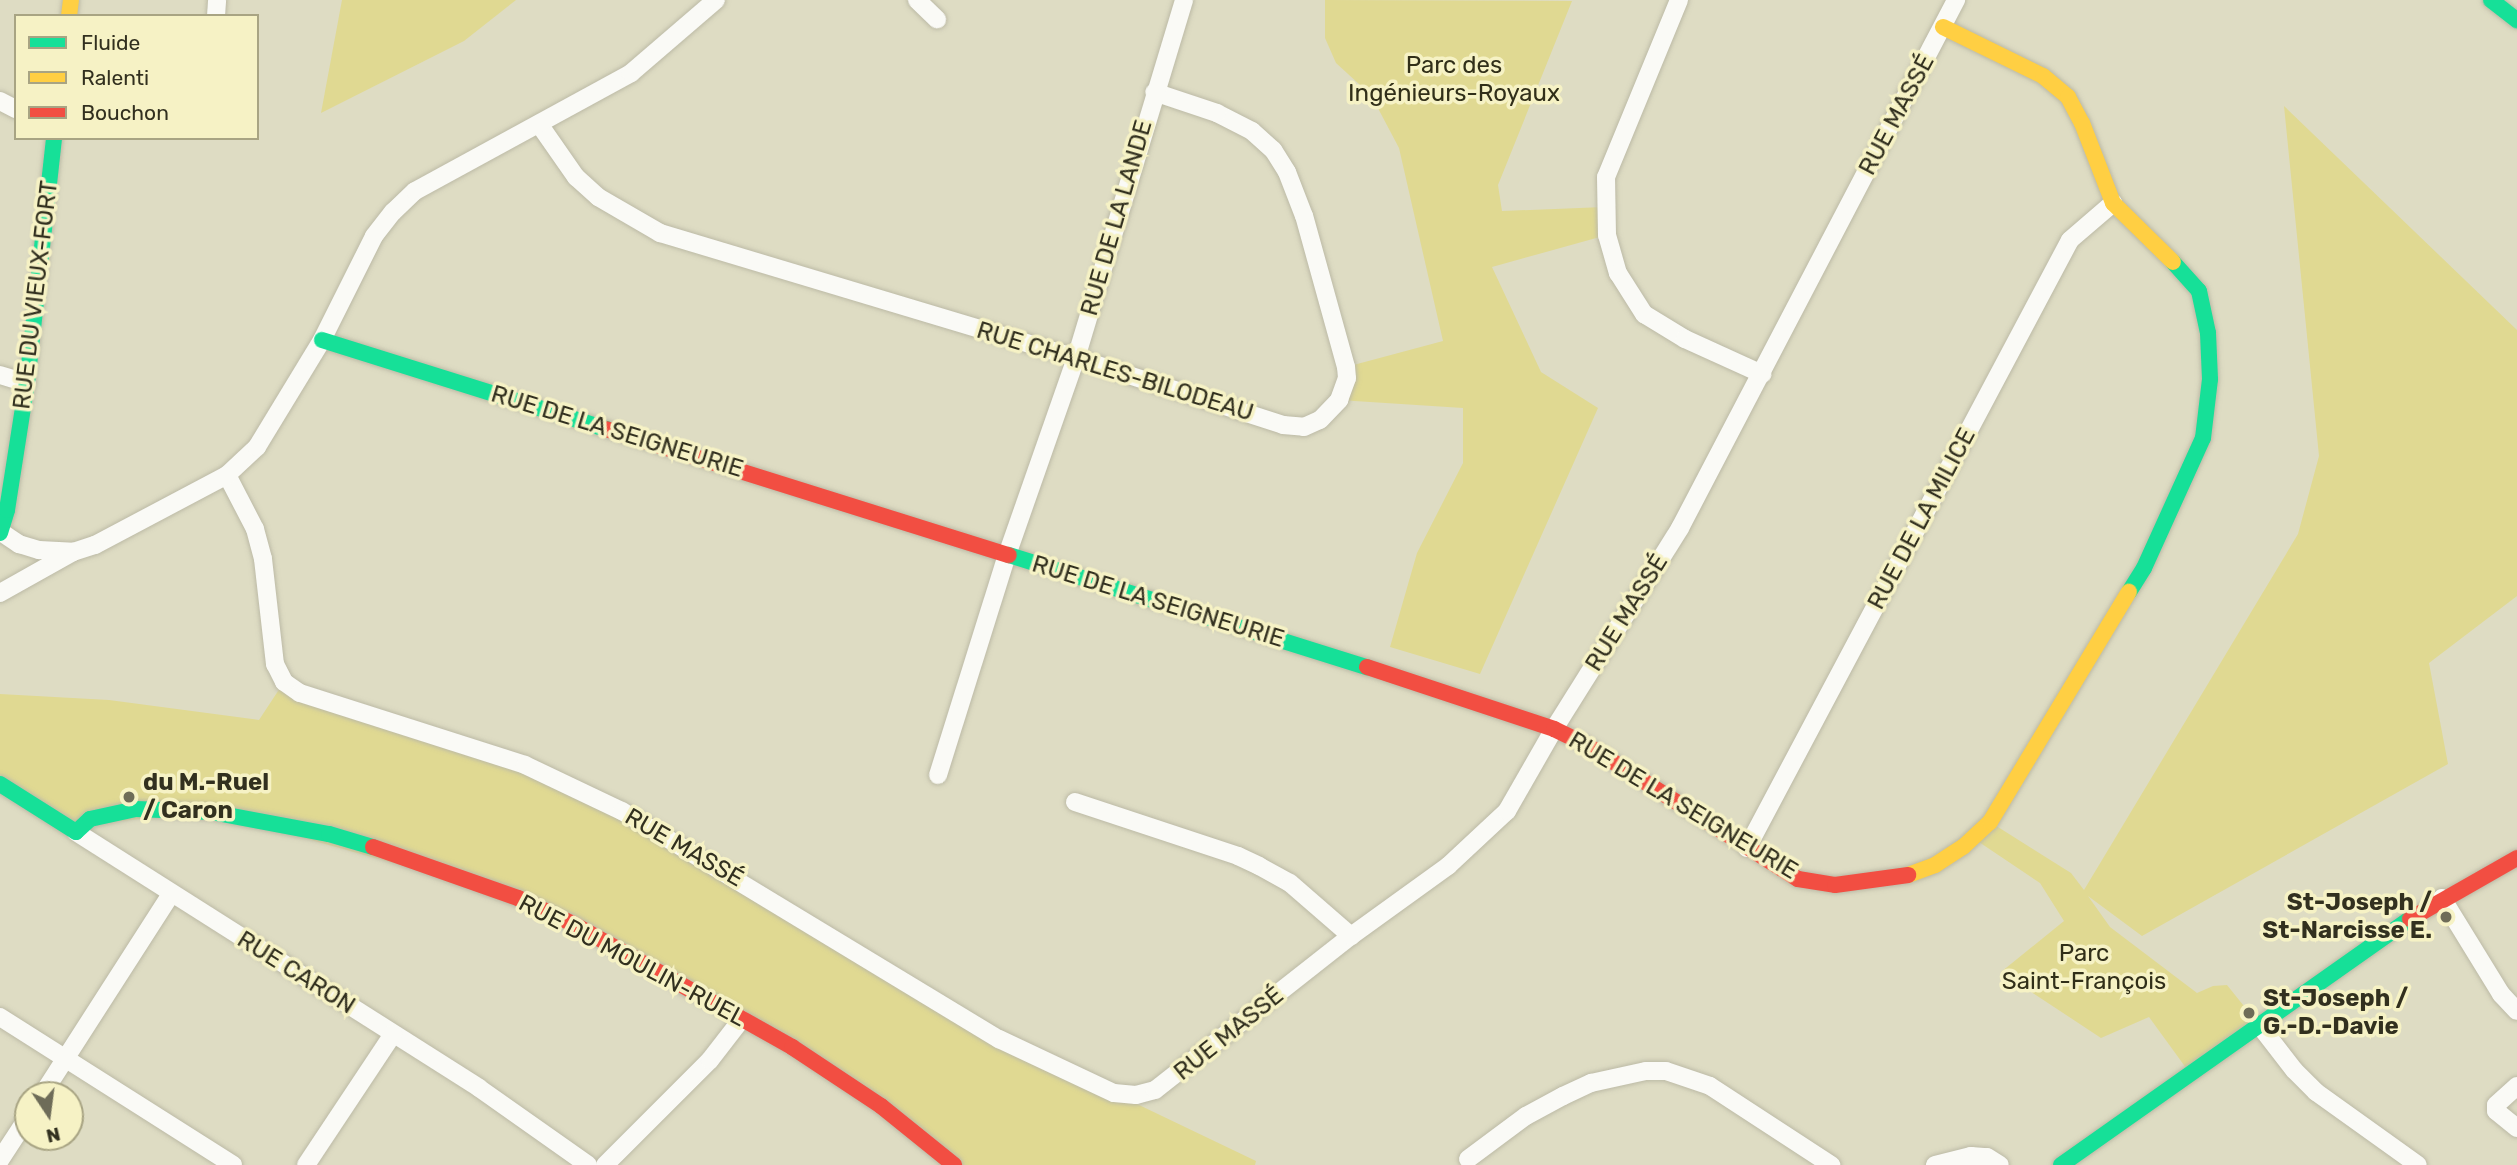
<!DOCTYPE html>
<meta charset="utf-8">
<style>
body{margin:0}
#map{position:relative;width:2517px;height:1165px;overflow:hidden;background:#dedcc3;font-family:Rubik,sans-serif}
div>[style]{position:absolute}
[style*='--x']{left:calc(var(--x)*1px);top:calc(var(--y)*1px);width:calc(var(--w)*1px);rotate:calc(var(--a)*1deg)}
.green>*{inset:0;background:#e0d992}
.roads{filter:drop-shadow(0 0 2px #bcbaa6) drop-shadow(0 0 2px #bcbaa6)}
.street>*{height:18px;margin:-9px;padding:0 9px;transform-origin:9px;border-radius:9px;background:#fafaf6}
.fast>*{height:16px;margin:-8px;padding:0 8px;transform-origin:8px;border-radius:8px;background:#16e098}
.slow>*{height:16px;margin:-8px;padding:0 8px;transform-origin:8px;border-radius:8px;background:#ffcf43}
.jam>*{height:16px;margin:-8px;padding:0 8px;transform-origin:8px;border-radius:8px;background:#f24e42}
.dots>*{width:19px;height:19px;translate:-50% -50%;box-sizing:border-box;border:4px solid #f6f2c5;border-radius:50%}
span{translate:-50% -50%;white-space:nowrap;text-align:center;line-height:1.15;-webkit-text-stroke:7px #f6f2c5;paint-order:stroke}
.park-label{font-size:24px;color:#312f19}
.street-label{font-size:24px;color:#32301f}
.poi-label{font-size:24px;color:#32301f;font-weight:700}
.left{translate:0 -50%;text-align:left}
.right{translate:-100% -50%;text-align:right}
.legend{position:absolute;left:14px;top:14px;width:245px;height:126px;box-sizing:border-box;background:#f6f2c5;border:2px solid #a8a483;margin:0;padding:9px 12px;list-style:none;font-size:21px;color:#32301f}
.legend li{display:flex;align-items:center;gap:14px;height:35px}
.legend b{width:35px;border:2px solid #a8a483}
.north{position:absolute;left:14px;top:1081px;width:70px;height:70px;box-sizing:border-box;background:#f6f2c5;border:2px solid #a8a483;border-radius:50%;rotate:167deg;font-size:19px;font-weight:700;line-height:28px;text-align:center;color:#32301f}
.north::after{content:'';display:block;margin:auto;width:24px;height:32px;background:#6e6c58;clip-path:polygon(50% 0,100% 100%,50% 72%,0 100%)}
</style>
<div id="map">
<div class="green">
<div style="clip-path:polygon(342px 0,516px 0,464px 41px,321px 113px)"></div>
<div style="clip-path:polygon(1325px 0,1572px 1px,1498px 185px,1502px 211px,1604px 207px,1607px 235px,1492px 267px,1541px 372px,1598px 408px,1480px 674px,1390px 647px,1417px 553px,1463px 463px,1463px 408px,1339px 400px,1346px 367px,1443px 341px,1399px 148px,1371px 95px,1336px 63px,1325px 38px)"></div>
<div style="clip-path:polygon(2284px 106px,2517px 330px,2517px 596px,2429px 663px,2448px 764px,2142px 936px,2088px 896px,2110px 927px,2197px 993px,2213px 986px,2227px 985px,2260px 1026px,2189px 1072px,2149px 1017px,2101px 1038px,2001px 972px,2064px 921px,2040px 883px,1973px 838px,1990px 822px,2071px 873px,2084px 890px,2298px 534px,2319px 456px)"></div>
<div style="clip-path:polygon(284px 682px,525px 765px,911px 986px,1114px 1093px,1256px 1161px,1255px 1165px,954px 1165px,881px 1106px,518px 898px,211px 812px,80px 825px,0 783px,0 694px,109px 700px,259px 720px)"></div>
</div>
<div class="roads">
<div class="street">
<div style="--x:917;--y:0;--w:28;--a:44"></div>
<div style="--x:1679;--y:0;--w:191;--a:112.4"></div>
<div style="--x:1606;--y:177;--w:58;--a:89"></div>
<div style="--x:1607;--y:235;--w:40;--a:74"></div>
<div style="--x:1618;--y:273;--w:49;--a:57.6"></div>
<div style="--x:1644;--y:314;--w:48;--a:31.4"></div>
<div style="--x:1685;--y:339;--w:85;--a:24.4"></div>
<div style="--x:216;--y:16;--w:16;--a:-86"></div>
<div style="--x:0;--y:101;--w:18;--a:27"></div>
<div style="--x:539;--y:124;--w:65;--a:55.1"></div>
<div style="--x:576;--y:177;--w:30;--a:42"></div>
<div style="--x:598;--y:197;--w:72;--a:30.1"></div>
<div style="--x:660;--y:233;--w:434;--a:16.7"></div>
<div style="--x:1076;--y:358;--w:218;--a:17.9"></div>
<div style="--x:1283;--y:425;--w:21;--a:5"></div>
<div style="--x:1304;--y:427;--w:17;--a:-24"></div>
<div style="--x:1320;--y:420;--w:28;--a:-46"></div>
<div style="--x:1339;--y:400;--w:23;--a:-70"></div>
<div style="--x:1347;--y:378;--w:11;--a:-95"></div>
<div style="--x:1346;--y:367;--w:157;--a:-105.5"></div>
<div style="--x:1304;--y:216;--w:47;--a:-111.1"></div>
<div style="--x:1287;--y:172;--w:26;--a:-122"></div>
<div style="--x:1273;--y:150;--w:28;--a:-138"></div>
<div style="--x:1252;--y:131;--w:39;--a:-153"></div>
<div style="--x:1217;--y:113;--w:66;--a:-161.6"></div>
<div style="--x:0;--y:375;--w:28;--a:17"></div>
<div style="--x:227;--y:475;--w:61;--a:62.6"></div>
<div style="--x:255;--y:529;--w:31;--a:75"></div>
<div style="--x:263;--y:559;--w:106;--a:83.5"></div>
<div style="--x:275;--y:664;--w:20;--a:63"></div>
<div style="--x:284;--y:682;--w:19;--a:35"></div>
<div style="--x:300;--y:693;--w:236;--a:17.7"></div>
<div style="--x:525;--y:765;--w:107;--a:25.4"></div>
<div style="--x:622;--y:811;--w:441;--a:31.2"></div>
<div style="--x:999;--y:1039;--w:127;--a:25.2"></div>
<div style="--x:1114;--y:1093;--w:22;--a:5"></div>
<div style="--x:1136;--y:1095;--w:20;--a:-15"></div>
<div style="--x:1155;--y:1090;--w:249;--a:-38.2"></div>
<div style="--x:1351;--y:936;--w:120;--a:-35.8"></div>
<div style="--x:1448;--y:866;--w:81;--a:-43"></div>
<div style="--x:1507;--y:811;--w:95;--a:-60.2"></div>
<div style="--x:1554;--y:729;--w:237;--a:-57.9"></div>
<div style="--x:1680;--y:528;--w:596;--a:-62.4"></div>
<div style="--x:1;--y:532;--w:22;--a:34"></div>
<div style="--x:19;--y:544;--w:21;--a:17"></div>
<div style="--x:39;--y:550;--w:34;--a:3"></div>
<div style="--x:73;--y:552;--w:23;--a:-18"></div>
<div style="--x:95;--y:545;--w:149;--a:-27.9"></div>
<div style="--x:227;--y:475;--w:41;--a:-43"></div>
<div style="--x:257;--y:447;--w:125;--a:-58.7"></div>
<div style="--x:322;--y:340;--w:116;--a:-63.4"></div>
<div style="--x:374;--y:236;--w:31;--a:-52"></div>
<div style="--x:393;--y:212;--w:30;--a:-44"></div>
<div style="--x:415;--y:191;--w:246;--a:-28.6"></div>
<div style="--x:631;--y:73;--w:112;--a:-40.7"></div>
<div style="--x:0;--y:593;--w:84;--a:-29.3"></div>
<div style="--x:938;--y:775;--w:231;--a:-72.6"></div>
<div style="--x:1007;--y:555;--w:209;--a:-70.7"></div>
<div style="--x:1076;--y:358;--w:374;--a:-73.2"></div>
<div style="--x:1075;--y:802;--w:172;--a:18.3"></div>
<div style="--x:1238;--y:856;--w:23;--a:25"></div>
<div style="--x:1259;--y:866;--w:35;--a:29"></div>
<div style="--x:1290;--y:883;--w:81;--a:41"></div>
<div style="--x:76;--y:832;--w:477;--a:32.4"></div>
<div style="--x:479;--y:1088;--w:133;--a:35.2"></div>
<div style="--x:1747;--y:848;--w:688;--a:-62.02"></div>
<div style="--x:2070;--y:240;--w:57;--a:-40.7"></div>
<div style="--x:2442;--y:898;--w:113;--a:58.4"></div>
<div style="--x:2501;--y:994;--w:23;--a:47"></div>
<div style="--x:0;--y:1017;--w:276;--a:32.4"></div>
<div style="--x:2260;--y:1026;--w:56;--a:52.3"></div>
<div style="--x:2294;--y:1070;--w:31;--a:45"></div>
<div style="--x:2316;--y:1092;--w:125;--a:35.6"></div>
<div style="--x:2517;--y:1086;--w:28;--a:138"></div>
<div style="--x:2496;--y:1105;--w:6;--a:90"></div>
<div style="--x:2496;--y:1111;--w:27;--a:39"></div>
<div style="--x:42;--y:1095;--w:239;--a:-57.3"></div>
<div style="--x:1468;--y:1159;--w:72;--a:-36.6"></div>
<div style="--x:1526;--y:1116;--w:42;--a:-28.4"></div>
<div style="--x:1563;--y:1096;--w:31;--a:-25"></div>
<div style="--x:1591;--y:1083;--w:56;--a:-12.3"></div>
<div style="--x:1646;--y:1071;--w:20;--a:0"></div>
<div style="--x:1666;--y:1071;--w:46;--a:18.8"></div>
<div style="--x:1710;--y:1086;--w:145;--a:33.1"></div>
<div style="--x:0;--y:1160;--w:51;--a:-56.9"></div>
<div style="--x:306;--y:1165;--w:157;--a:-56.4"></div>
<div style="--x:605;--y:1165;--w:148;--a:-45"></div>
<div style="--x:710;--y:1060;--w:51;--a:-52.2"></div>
<div style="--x:1935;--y:1165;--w:37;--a:-14"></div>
<div style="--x:1971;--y:1156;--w:16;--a:4"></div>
<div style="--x:1987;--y:1157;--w:15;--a:32"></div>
</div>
<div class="fast">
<div style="--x:2491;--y:0;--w:33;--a:38"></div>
<div style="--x:322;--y:340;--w:298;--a:17.4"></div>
<div style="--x:0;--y:533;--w:24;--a:-73"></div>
<div style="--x:7;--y:510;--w:129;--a:-81.1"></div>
<div style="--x:27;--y:383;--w:246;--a:-83.7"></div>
<div style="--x:1009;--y:555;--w:375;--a:17.4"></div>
<div style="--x:2129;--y:592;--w:28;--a:-58"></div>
<div style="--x:2144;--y:568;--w:143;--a:-65.6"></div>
<div style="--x:2203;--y:438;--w:59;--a:-83.2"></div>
<div style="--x:2210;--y:379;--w:46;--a:-92.5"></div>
<div style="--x:2208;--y:333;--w:43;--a:-102.1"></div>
<div style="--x:2199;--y:291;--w:39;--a:-132"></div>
<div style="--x:0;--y:784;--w:90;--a:32.3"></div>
<div style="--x:76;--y:832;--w:19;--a:-43"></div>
<div style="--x:90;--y:819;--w:47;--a:-12.3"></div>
<div style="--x:136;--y:809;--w:75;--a:2.3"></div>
<div style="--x:211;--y:812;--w:120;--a:10.6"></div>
<div style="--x:329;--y:834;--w:46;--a:16.5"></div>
<div style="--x:2061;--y:1165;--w:427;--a:-35.2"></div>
</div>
<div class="slow">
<div style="--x:69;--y:16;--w:16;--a:-83"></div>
<div style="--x:1943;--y:27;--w:111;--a:26.1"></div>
<div style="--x:2043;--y:76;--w:33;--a:40"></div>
<div style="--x:2068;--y:97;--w:30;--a:62"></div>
<div style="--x:2082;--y:123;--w:86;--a:68.8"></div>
<div style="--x:2113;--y:203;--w:84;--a:44.5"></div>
<div style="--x:1908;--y:875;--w:29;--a:-20"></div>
<div style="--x:1935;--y:865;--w:33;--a:-33"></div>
<div style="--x:1963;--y:847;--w:37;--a:-43"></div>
<div style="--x:1990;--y:822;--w:269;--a:-58.9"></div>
</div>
<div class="jam">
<div style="--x:606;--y:429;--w:422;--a:17.4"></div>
<div style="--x:1367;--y:667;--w:197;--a:18.3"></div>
<div style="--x:1554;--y:729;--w:34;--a:26"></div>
<div style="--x:1585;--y:744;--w:252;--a:32.4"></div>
<div style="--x:1798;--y:879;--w:37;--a:9"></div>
<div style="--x:1835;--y:885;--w:74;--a:-7.8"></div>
<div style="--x:373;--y:847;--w:154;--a:19.4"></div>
<div style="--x:518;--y:898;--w:61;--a:25.3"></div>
<div style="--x:573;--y:924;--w:251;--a:29.3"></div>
<div style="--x:792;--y:1047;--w:107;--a:33.5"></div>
<div style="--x:881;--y:1106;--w:94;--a:38.9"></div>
<div style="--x:2410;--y:919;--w:123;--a:-29.7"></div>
</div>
</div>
<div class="dots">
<div style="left:129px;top:797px;background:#6e6c58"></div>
<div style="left:2446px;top:917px;background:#6e6c58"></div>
<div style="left:2249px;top:1013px;background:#6e6c58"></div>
</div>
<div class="park-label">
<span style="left:1454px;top:80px">Parc des<br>Ingénieurs-Royaux</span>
<span style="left:2084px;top:968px">Parc<br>Saint-François</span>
</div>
<div class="street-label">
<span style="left:1897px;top:115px;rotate:-62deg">RUE MASSÉ</span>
<span style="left:1117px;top:218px;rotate:-74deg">RUE DE LA LANDE</span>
<span style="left:36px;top:295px;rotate:-83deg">RUE DU VIEUX-FORT</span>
<span style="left:1115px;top:372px;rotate:17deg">RUE CHARLES-BILODEAU</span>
<span style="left:617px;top:432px;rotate:17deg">RUE DE LA SEIGNEURIE</span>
<span style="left:1922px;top:519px;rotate:-62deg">RUE DE LA MILICE</span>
<span style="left:1158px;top:602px;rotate:17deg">RUE DE LA SEIGNEURIE</span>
<span style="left:1627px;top:613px;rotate:-58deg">RUE MASSÉ</span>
<span style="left:1683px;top:806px;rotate:31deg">RUE DE LA SEIGNEURIE</span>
<span style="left:684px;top:848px;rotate:30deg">RUE MASSÉ</span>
<span style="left:632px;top:961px;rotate:28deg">RUE DU MOULIN-RUEL</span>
<span style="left:296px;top:973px;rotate:32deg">RUE CARON</span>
<span style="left:1229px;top:1034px;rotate:-39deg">RUE MASSÉ</span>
</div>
<div class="poi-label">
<span class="left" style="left:143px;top:797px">du M.-Ruel<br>/ Caron</span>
<span class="right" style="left:2432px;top:917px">St-Joseph /<br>St-Narcisse E.</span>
<span class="left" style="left:2263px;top:1013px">St-Joseph /<br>G.-D.-Davie</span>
</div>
<ul class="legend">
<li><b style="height:9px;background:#16e098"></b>Fluide</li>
<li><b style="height:9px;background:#ffcf43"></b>Ralenti</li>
<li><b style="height:9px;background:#f24e42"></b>Bouchon</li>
</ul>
<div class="north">N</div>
</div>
